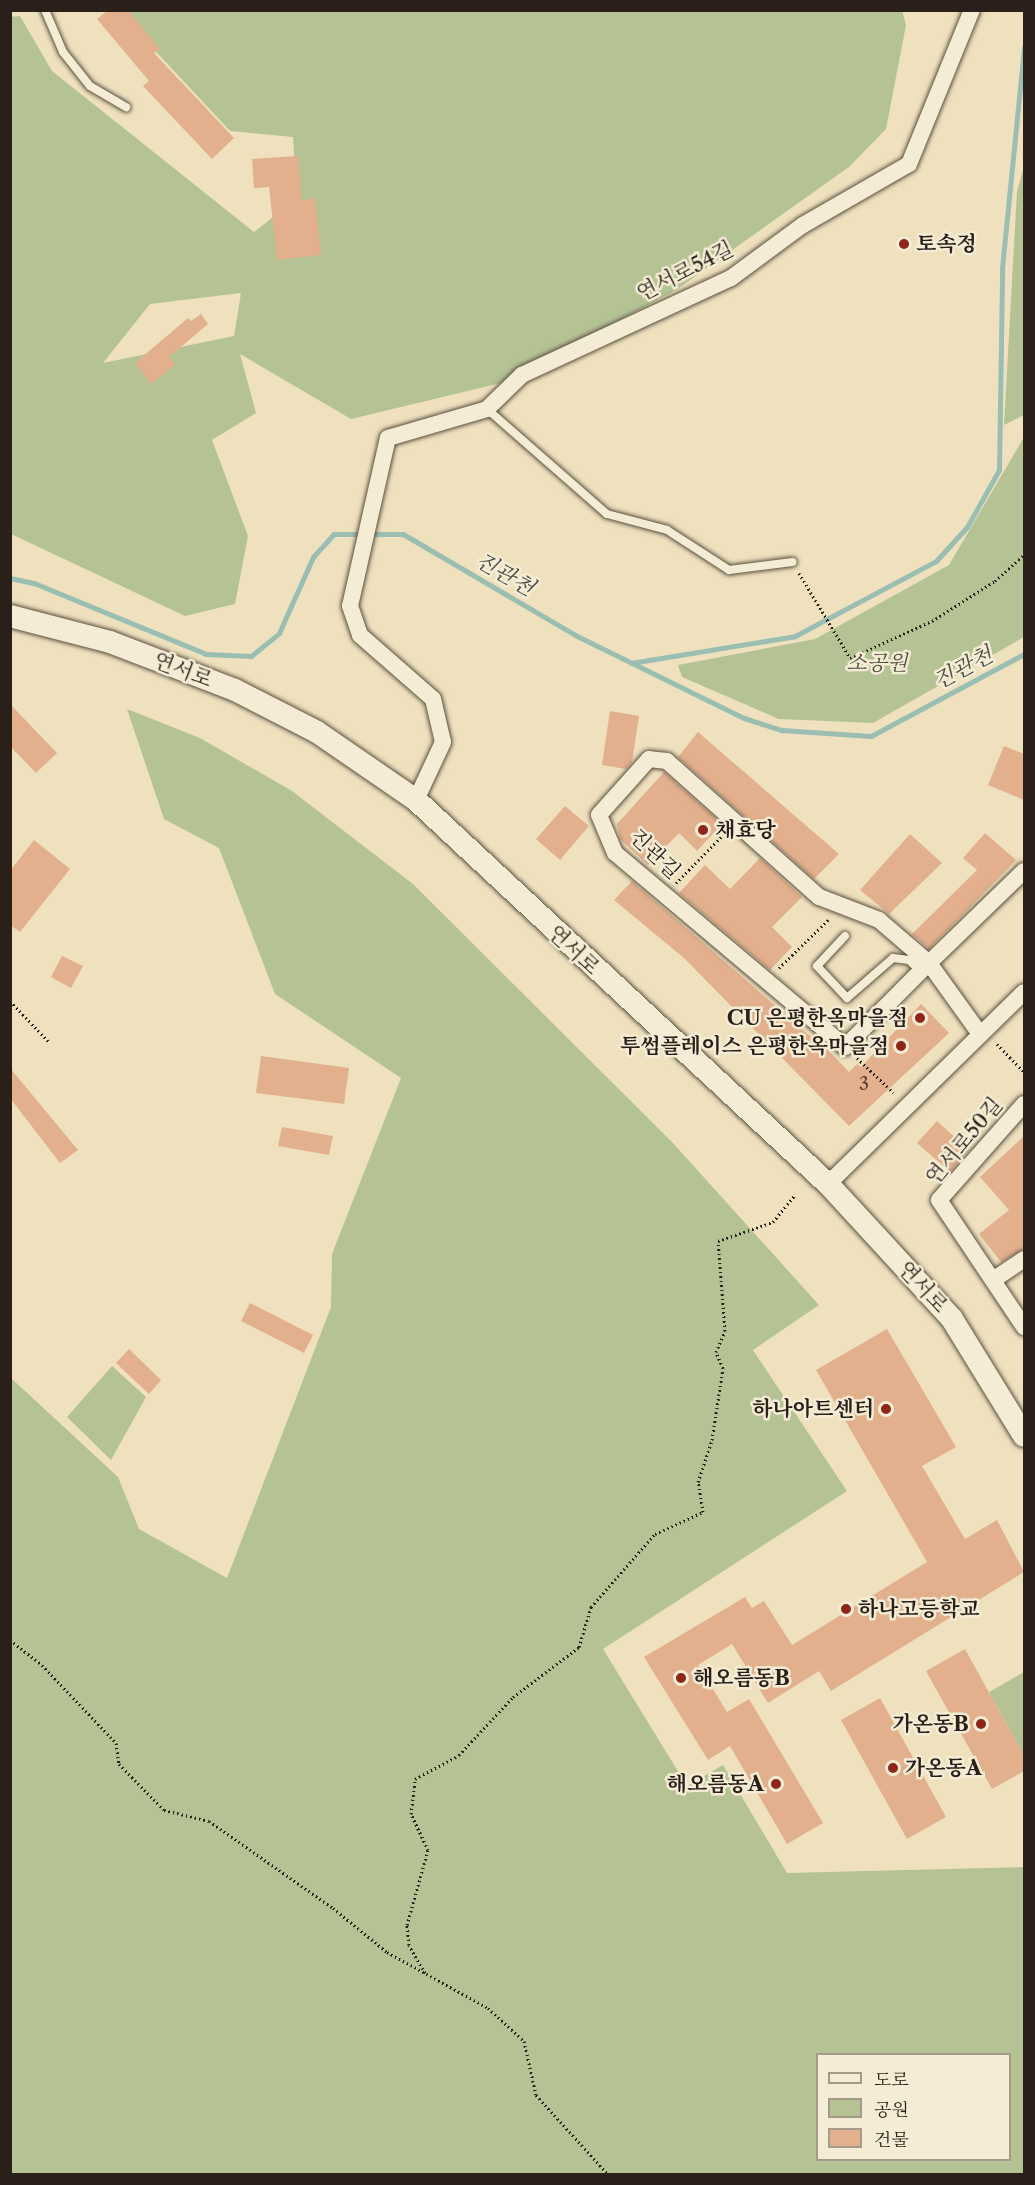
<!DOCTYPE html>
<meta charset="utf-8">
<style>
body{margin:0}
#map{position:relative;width:1035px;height:2185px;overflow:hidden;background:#efe1be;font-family:"Libre Caslon Text","Noto Serif KR",serif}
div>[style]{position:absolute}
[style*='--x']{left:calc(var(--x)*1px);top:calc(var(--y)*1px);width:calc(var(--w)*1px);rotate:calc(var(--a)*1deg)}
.green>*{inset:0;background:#b5c394}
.stream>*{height:5px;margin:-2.5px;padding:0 2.5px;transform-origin:2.5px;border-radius:2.5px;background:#9abeb2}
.building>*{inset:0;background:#e2b08d}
.path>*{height:3px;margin-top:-1.5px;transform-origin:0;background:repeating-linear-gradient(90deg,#2b1f19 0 1.5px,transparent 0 4.5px)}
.roads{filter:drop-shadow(0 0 2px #5c5042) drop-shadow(0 0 2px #5c5042)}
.lane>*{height:8px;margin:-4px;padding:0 4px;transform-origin:4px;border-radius:4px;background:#f5ecd5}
.street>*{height:16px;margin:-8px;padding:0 8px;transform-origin:8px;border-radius:8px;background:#f5ecd5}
.secondary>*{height:22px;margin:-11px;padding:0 11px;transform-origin:11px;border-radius:11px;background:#f5ecd5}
.dots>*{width:16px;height:16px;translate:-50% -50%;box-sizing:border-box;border:3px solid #f5ecd5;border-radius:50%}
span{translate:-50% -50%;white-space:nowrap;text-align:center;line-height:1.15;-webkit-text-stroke:5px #f5ecd5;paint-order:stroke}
.number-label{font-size:18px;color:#594336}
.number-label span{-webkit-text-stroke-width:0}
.poi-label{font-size:21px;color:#2b1f19;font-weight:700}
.left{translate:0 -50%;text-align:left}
.right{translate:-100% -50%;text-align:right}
.street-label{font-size:21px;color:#2b1f19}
.park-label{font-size:21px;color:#54503e;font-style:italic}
.water-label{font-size:22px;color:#4c4f47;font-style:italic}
.frame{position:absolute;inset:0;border:12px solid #2b1f19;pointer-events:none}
.legend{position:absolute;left:816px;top:2053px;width:195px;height:108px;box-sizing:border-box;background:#f5ecd5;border:2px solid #a49a8a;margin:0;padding:8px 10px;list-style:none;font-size:18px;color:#2b1f19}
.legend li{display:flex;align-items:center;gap:12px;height:30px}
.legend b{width:30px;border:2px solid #a49a8a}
</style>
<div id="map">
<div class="green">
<div style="clip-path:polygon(evenodd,902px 10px,906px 25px,886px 129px,849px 167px,676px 290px,501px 383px,351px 419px,240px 354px,256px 413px,212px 440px,248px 536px,235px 604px,185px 616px,11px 534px,10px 17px,20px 16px,52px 71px,254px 232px,297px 198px,293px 137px,230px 131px,118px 11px,902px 10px,241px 293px,234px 336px,103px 363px,150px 304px,241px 293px)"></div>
<div style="clip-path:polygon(1024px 167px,1024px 415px,1004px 425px,1017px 191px)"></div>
<div style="clip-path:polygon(1024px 437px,1024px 637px,873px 723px,779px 719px,682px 677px,678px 665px,815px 639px,949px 565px)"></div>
<div style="clip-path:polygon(evenodd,127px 709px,200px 738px,292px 791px,413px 884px,672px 1142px,819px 1305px,753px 1350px,847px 1491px,603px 1649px,687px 1786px,723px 1765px,787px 1873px,1024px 1867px,1024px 2174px,11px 2174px,11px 1378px,118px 1477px,139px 1529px,227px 1578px,331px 1307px,332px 1254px,401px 1078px,275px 994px,219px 848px,164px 819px,127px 709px,1010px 2054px,1010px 2160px,818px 2160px,818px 2054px,1010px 2054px)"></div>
<div style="clip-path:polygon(112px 1366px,146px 1397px,111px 1460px,67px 1417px)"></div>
<div style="clip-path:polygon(1024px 1672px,1024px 1756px,989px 1692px)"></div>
</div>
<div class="stream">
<div style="--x:10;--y:578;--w:25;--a:12"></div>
<div style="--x:34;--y:583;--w:186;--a:22.4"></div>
<div style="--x:206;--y:654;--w:45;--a:2.5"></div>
<div style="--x:251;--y:656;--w:36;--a:-39"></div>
<div style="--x:279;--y:633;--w:83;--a:-65.9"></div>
<div style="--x:313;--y:557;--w:31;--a:-48"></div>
<div style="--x:334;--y:534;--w:69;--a:0"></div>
<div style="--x:403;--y:534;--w:199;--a:30.4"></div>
<div style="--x:575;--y:635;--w:188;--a:26.2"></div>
<div style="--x:744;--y:718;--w:40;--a:18"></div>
<div style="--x:782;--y:730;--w:89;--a:3.9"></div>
<div style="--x:871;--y:736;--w:174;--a:-28.2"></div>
<div style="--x:631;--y:663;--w:166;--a:-9.3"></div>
<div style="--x:795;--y:636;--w:160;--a:-28"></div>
<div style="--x:936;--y:561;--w:46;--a:-47.6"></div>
<div style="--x:967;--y:527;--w:65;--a:-60.7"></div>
<div style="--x:999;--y:470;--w:202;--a:-89.1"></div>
<div style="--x:1002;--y:268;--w:222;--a:-84.3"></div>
</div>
<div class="building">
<div style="clip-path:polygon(108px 10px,128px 10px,160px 49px,154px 53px,234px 138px,212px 159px,143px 86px,149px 81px,97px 19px)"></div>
<div style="clip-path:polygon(298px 156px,302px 200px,315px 198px,321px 255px,277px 260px,269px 187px,254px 188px,252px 159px)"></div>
<div style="clip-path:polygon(201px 314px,208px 324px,169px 357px,175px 365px,151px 384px,135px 363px,188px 318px,191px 321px)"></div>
<div style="clip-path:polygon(10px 704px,57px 753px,36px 773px,10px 746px)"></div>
<div style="clip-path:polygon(610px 711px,639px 716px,632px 762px,626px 769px,602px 765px)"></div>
<div style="clip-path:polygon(698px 732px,839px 854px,814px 879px,678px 757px)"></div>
<div style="clip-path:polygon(1004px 746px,1024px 754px,1024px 800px,988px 785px)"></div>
<div style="clip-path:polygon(664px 772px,722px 824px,697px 851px,679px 833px,648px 865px,620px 839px,617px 824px)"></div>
<div style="clip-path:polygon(565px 806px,589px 826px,560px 860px,536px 839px)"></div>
<div style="clip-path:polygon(985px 833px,1016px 860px,929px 949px,912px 934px,977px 870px,963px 858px)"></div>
<div style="clip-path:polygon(910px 834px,942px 863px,889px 914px,860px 890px)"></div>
<div style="clip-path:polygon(34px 840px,70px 869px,20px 932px,10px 925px,10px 871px)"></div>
<div style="clip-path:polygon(760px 858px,802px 897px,772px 927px,792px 947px,770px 970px,679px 893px,705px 865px,730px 889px)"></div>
<div style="clip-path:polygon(632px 881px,811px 1037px,813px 1034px,849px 1072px,857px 1064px,861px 1067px,921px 1004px,949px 1033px,849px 1126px,684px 958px,614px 900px)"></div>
<div style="clip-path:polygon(62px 956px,83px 966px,71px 988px,51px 977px)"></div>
<div style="clip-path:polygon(261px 1056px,349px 1068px,344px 1104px,256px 1093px)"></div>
<div style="clip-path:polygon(10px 1068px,78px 1150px,60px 1163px,10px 1098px)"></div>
<div style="clip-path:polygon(937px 1121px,969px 1150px,950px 1172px,917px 1143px)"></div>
<div style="clip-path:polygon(282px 1127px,333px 1136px,329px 1155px,278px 1146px)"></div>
<div style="clip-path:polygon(1024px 1136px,1024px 1249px,1001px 1262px,979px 1234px,1009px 1210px,980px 1177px)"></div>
<div style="clip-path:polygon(250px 1303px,313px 1335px,304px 1353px,241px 1321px)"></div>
<div style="clip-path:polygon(887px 1329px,956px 1447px,922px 1466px,965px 1539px,997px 1520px,1024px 1572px,831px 1691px,819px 1671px,768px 1703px,732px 1644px,698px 1665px,727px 1712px,749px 1699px,823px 1823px,787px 1844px,730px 1746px,708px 1760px,644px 1657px,745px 1597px,752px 1608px,764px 1601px,792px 1645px,927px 1562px,816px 1370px)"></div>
<div style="clip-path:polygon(129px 1349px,161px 1380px,149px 1394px,116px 1363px)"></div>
<div style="clip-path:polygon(965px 1649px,1024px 1756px,1024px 1771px,992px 1789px,926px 1671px)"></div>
<div style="clip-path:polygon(880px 1698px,946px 1817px,907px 1839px,841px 1720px)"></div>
</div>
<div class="path">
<div style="--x:799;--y:573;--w:99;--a:59"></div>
<div style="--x:850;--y:658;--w:90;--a:-24.3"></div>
<div style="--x:932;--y:621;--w:75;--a:-32.4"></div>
<div style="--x:995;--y:581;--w:39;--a:-42"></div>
<div style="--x:676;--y:883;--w:69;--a:-45.6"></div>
<div style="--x:779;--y:968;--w:69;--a:-44.4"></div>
<div style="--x:10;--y:1001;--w:58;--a:46.4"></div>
<div style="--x:997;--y:1044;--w:39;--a:46"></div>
<div style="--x:857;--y:1058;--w:50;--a:43.4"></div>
<div style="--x:10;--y:1640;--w:41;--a:38"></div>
<div style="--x:42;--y:1665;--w:108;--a:46.5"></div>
<div style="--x:116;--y:1743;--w:21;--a:82"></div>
<div style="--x:119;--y:1764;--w:64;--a:45.6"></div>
<div style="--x:164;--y:1810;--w:46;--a:13.7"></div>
<div style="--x:209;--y:1821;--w:151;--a:35.1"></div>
<div style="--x:333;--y:1908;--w:70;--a:39.2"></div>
<div style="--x:387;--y:1952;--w:115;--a:29"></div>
<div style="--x:488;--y:2008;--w:49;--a:42.5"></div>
<div style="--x:524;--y:2041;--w:55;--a:77.5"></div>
<div style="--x:536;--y:2095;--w:107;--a:47.7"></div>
<div style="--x:425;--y:1973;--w:32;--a:-120"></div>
<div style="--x:409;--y:1945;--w:20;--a:-96"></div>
<div style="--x:407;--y:1925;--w:78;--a:-74.4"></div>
<div style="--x:428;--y:1850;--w:40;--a:-115"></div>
<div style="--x:411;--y:1814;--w:35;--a:-83"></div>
<div style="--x:415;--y:1779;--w:50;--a:-28.6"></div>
<div style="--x:459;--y:1755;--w:79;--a:-47"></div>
<div style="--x:513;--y:1697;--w:83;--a:-37.1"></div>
<div style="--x:579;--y:1647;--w:42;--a:-73.3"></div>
<div style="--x:591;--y:1607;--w:97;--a:-48.8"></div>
<div style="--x:655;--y:1534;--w:53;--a:-24.6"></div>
<div style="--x:703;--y:1512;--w:30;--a:-99"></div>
<div style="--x:698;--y:1482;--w:44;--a:-71.6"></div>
<div style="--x:712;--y:1440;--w:73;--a:-81.3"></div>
<div style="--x:723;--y:1368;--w:17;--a:-114"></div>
<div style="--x:716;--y:1352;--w:23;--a:-67"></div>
<div style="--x:725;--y:1331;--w:90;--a:-94.4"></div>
<div style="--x:718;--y:1241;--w:58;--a:-19.1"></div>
<div style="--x:773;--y:1222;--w:36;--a:-51"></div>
</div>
<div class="roads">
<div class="lane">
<div style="--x:45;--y:10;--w:46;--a:66.8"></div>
<div style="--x:63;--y:52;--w:43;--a:51.5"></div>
<div style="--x:90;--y:86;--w:42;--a:30.3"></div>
<div style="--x:487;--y:409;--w:159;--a:41.2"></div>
<div style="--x:607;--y:514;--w:62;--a:14.9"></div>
<div style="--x:667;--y:530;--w:74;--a:32.8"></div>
<div style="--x:729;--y:570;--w:64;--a:-7.2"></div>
<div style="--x:845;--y:936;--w:41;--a:133"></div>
<div style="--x:817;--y:966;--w:44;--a:46.8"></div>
<div style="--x:847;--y:998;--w:61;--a:-41"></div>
<div style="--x:893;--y:958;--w:16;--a:7"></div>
<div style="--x:909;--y:960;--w:17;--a:45"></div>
</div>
<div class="street">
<div style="--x:416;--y:800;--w:64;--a:-65"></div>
<div style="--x:443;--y:742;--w:44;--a:-103.1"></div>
<div style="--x:433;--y:699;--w:97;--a:-138.8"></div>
<div style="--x:360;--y:635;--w:31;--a:-109"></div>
<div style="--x:350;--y:606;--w:172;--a:-77.3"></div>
<div style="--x:388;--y:438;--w:103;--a:-16.3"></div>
<div style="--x:487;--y:409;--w:49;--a:-44.2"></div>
<div style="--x:522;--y:375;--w:230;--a:-24.9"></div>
<div style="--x:731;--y:278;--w:89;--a:-36.4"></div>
<div style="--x:803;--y:225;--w:122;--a:-29.9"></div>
<div style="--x:909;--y:164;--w:166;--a:-67.8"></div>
<div style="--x:980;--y:1034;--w:87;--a:-125.7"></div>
<div style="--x:929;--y:963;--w:66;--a:-139.3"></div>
<div style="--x:879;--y:920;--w:64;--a:-159"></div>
<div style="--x:819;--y:897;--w:204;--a:-138.2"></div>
<div style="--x:667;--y:761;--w:18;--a:-174"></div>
<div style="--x:649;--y:759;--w:75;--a:131.8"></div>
<div style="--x:599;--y:815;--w:41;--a:67.2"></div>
<div style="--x:615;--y:853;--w:301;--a:40.1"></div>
<div style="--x:845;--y:1047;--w:119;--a:-45"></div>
<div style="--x:929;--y:963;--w:132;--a:-44.1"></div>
<div style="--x:1024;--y:1104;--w:128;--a:131.5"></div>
<div style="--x:939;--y:1200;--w:153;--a:56.2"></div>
<div style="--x:828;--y:1184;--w:274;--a:-44.4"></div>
<div style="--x:993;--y:1280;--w:37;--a:-34"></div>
</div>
<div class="secondary">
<div style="--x:10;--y:616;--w:103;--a:14.6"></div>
<div style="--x:110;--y:642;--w:134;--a:21"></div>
<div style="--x:235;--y:690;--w:92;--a:27.1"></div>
<div style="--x:317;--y:732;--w:120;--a:34.5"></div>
<div style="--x:416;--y:800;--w:563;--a:42.99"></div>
<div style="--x:828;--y:1184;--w:183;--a:47.4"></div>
<div style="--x:952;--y:1319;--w:137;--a:58.4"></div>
</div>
</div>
<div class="dots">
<div style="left:904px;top:244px;background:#8f2418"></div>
<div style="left:703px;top:830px;background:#8f2418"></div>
<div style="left:920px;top:1018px;background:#8f2418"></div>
<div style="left:901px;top:1046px;background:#8f2418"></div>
<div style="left:886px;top:1409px;background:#8f2418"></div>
<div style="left:846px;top:1609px;background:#8f2418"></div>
<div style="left:681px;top:1678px;background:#8f2418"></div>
<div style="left:981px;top:1724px;background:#8f2418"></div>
<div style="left:893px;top:1768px;background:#8f2418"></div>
<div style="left:776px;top:1784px;background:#8f2418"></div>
</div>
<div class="number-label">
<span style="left:864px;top:1084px">3</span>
</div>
<div class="poi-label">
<span class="left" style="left:916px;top:244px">토속정</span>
<span class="left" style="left:715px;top:830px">채효당</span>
<span class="right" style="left:908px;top:1018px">CU 은평한옥마을점</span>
<span class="right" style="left:889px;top:1046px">투썸플레이스 은평한옥마을점</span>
<span class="right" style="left:874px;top:1409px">하나아트센터</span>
<span class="left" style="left:858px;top:1609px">하나고등학교</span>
<span class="left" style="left:693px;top:1678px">해오름동B</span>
<span class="right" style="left:969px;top:1724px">가온동B</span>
<span class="left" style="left:905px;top:1768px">가온동A</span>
<span class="right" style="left:764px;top:1784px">해오름동A</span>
</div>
<div class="street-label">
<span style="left:685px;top:271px;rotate:-27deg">연서로54길</span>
<span style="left:183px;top:670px;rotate:21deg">연서로</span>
<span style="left:655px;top:854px;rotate:44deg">진관길</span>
<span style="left:574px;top:950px;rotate:43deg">연서로</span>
<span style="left:964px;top:1141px;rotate:-50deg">연서로50길</span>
<span style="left:923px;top:1287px;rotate:47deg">연서로</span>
</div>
<div class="park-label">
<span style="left:877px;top:663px">소공원</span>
</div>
<div class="water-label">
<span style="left:505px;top:574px;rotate:30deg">진관천</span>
<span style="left:963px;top:668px;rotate:-28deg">진관천</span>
</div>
<div class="frame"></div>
<ul class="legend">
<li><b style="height:8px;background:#f5ecd5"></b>도로</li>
<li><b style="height:16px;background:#b5c394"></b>공원</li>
<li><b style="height:16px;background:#e2b08d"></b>건물</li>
</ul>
</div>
